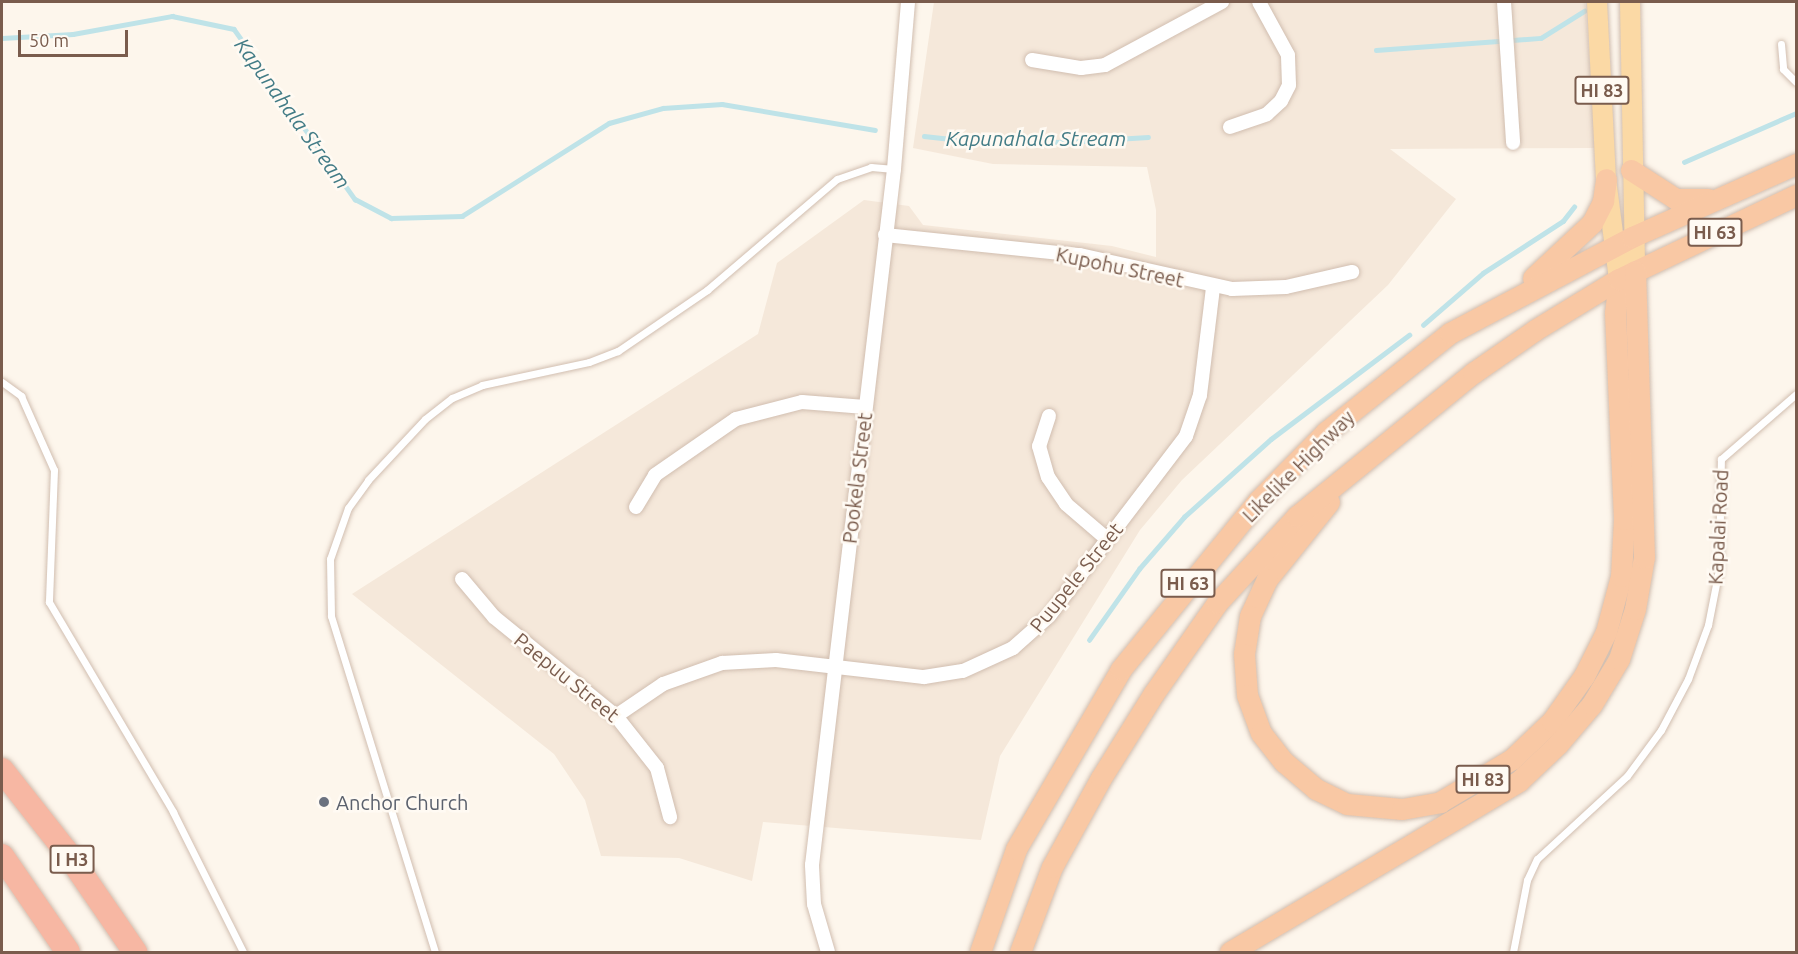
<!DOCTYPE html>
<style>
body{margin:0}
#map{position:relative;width:1798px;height:954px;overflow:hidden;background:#fdf6ec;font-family:Ubuntu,sans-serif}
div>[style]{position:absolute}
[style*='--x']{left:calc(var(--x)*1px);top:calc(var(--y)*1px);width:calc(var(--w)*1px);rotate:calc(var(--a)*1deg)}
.residential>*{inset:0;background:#f5e8da}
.stream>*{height:4.5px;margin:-2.25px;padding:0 2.25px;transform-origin:2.25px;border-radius:2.25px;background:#bfe3e8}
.roads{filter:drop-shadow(0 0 2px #d1beb0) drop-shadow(0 0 2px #d1beb0)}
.service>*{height:7px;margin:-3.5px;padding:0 3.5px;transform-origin:3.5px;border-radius:3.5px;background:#fff}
.minor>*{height:14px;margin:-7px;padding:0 7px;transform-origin:7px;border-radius:7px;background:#fff}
.primary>*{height:20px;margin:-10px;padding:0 10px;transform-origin:10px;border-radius:10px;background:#fbd9a5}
.trunk>*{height:21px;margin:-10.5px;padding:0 10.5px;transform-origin:10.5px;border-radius:10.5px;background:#f9c8a4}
.motorway>*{height:24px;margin:-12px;padding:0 12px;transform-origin:12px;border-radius:12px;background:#f7b7a3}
.dots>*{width:16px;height:16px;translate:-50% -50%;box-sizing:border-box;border:3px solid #fffaf3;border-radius:50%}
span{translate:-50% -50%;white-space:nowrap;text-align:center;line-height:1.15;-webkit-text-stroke:5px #fffaf3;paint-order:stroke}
.shield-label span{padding:2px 4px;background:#fffaf3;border:2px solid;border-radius:4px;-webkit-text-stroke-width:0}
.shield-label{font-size:18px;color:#7a5c4d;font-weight:700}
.street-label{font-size:20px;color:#7a5c4d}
.worship-label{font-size:20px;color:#5b616d}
.left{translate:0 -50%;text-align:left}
.water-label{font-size:21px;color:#437c86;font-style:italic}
.frame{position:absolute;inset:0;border:3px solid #7a5c4d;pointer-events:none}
.scale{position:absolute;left:18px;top:30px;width:110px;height:27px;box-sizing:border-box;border:3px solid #7a5c4d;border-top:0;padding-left:8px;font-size:18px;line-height:21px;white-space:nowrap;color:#7a5c4d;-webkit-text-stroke:4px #fffaf3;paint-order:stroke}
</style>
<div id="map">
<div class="residential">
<div style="clip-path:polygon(934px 2px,1585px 2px,1596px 148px,1390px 149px,1456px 199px,1388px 285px,1182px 480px,1140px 530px,1000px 756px,981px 840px,763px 822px,752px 881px,679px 858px,601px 856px,585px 800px,554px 754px,352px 594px,758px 334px,777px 263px,864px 200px,909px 206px,923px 225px,1112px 246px,1156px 257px,1156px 210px,1147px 167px,993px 164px,913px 148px)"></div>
</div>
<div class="stream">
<div style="--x:2;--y:38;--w:71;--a:-3.2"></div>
<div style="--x:73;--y:34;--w:101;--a:-10.3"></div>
<div style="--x:172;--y:16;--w:63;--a:11.8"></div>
<div style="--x:234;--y:29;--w:209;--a:54.6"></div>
<div style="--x:355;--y:199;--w:41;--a:27.8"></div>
<div style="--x:391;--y:218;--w:71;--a:-1.6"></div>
<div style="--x:462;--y:216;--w:174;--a:-32.3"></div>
<div style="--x:609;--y:123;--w:56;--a:-15.5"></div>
<div style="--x:663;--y:108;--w:59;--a:-3.9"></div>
<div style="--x:722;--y:104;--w:155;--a:9.6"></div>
<div style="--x:1376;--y:50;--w:165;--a:-4.2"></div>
<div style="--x:1541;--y:38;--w:51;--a:-32.1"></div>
<div style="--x:924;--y:136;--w:45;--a:6.3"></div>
<div style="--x:969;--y:141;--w:97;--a:0.6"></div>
<div style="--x:1066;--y:142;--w:82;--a:-3.5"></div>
<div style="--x:1684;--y:162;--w:122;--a:-23.6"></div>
<div style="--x:1423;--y:325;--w:79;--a:-40.9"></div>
<div style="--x:1483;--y:273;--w:95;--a:-33"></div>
<div style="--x:1563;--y:221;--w:18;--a:-52"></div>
<div style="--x:1089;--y:640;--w:87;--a:-54.8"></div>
<div style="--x:1139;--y:569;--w:69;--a:-49.1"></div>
<div style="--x:1184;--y:517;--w:117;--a:-41.9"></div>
<div style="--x:1271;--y:439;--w:173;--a:-37"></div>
</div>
<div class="roads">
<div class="service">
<div style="--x:1781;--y:44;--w:25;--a:85"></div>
<div style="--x:1783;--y:69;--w:18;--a:45"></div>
<div style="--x:2;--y:382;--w:24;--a:36"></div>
<div style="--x:21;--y:396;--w:81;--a:66"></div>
<div style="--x:54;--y:470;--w:132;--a:92.2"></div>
<div style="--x:49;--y:602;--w:244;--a:59.4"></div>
<div style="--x:173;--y:812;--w:157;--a:63.4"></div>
<div style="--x:435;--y:952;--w:352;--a:-107.2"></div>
<div style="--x:331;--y:616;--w:57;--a:-91"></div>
<div style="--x:330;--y:559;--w:54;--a:-70.6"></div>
<div style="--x:348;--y:508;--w:34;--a:-54"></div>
<div style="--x:368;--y:480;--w:83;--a:-46.9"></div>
<div style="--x:425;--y:419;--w:34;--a:-38"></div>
<div style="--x:452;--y:398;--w:33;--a:-23"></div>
<div style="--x:482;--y:385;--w:109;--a:-12.1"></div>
<div style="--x:589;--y:362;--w:31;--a:-21"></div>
<div style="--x:618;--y:351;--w:108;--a:-34.4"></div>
<div style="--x:707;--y:290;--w:171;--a:-40.5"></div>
<div style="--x:837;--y:179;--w:36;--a:-19"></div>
<div style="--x:871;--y:167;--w:23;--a:5"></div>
<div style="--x:1513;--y:952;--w:73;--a:-79"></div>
<div style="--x:1527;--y:880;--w:23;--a:-65"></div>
<div style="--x:1537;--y:859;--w:122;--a:-42.7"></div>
<div style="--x:1627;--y:776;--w:57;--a:-53.5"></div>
<div style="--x:1661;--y:730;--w:58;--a:-62.1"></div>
<div style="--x:1688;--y:679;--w:58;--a:-69.7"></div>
<div style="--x:1708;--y:625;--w:57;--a:-78.9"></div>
<div style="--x:1719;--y:569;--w:110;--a:-89"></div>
<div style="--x:1721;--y:459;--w:99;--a:-40.9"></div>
</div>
<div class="minor">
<div style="--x:1504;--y:2;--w:141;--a:86.3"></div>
<div style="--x:1032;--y:60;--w:50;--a:9.3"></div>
<div style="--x:1081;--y:68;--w:24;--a:-7"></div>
<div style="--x:1105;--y:65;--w:133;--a:-28.3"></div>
<div style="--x:1230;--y:127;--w:39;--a:-19"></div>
<div style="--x:1267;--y:114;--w:19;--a:-43"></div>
<div style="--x:1281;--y:101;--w:18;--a:-63"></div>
<div style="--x:1289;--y:85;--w:30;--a:-92"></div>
<div style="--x:1288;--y:55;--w:60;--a:-118.7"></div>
<div style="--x:885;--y:235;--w:196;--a:5.9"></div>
<div style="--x:1080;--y:255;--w:156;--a:12.6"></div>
<div style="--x:1232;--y:289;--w:54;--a:-2.1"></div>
<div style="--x:1286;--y:287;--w:68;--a:-12.8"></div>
<div style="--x:1049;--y:416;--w:32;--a:108"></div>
<div style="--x:1039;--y:446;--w:32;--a:74"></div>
<div style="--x:1048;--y:477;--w:32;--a:56"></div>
<div style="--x:1066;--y:504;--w:54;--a:40.5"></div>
<div style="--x:636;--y:507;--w:37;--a:-59"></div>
<div style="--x:655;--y:475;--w:98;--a:-34.7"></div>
<div style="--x:736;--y:419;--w:68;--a:-14.4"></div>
<div style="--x:802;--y:402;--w:63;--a:4.5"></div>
<div style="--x:462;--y:579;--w:50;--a:49.9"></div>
<div style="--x:494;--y:617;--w:157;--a:39.1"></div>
<div style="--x:616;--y:716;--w:66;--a:51.7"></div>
<div style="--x:657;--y:768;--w:51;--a:75.1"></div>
<div style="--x:616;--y:716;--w:57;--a:-34.2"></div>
<div style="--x:663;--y:684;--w:63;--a:-19.6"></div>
<div style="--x:722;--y:663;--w:54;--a:-3.2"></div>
<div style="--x:776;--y:660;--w:149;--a:6.6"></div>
<div style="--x:924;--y:677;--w:39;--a:-9"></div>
<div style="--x:963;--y:671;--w:55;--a:-24.7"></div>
<div style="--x:1013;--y:648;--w:48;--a:-41.6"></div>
<div style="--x:1049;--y:616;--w:226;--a:-52.7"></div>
<div style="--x:1186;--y:436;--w:43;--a:-71.1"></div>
<div style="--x:1200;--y:395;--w:109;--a:-83.1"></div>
<div style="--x:828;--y:952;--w:50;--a:-106.3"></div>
<div style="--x:814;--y:904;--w:39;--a:-93"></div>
<div style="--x:812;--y:865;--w:701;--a:-83.28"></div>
<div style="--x:894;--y:169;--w:168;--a:-85.2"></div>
</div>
<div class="primary">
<div style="--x:1597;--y:2;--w:177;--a:87.1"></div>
<div style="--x:1606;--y:179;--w:101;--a:82.6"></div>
<div style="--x:1630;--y:2;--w:269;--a:88.9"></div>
</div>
<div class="trunk">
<div style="--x:1631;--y:170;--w:54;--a:32.8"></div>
<div style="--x:1676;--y:199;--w:32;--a:0"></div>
<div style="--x:1533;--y:278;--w:81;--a:-43"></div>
<div style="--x:1592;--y:223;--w:25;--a:-63"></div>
<div style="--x:1603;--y:201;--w:22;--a:-82"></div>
<div style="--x:1329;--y:502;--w:99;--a:128.8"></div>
<div style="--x:1267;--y:579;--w:41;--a:114.7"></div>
<div style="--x:1250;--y:616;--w:38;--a:99"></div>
<div style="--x:1244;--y:654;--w:41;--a:85.8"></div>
<div style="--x:1247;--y:695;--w:40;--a:69.8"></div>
<div style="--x:1261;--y:733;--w:37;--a:52"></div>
<div style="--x:1284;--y:762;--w:42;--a:40.2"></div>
<div style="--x:1316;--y:789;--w:34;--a:26"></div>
<div style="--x:1347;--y:804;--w:55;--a:5.2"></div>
<div style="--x:1402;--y:809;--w:39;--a:-10"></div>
<div style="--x:1440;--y:802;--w:84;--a:-30.8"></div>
<div style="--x:1512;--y:759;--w:55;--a:-43.5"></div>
<div style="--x:1552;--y:721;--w:55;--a:-54.6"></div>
<div style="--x:1584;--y:676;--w:49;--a:-63.4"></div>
<div style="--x:1606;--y:632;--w:58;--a:-75"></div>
<div style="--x:1621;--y:576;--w:57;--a:-87"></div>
<div style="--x:1624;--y:519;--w:206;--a:-92.5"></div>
<div style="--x:1615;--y:313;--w:34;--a:-83"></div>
<div style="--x:980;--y:952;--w:109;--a:-70.7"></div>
<div style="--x:1016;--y:849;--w:208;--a:-59.7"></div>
<div style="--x:1121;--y:669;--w:217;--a:-50.8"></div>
<div style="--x:1258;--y:501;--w:97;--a:-45.4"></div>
<div style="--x:1326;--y:432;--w:159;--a:-38.6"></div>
<div style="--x:1450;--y:333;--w:206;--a:-27.8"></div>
<div style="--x:1632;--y:237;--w:180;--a:-24"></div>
<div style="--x:1020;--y:952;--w:91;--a:-69.4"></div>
<div style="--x:1052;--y:867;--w:102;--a:-61.2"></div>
<div style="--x:1101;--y:778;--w:100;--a:-58.1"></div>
<div style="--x:1154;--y:693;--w:110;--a:-55"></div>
<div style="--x:1217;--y:603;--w:118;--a:-47.4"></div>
<div style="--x:1297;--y:516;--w:227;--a:-39.1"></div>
<div style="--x:1473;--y:373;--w:75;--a:-34.7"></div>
<div style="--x:1535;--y:330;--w:98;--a:-31.3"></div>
<div style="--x:1619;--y:279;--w:196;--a:-25.4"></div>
<div style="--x:1230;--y:952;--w:336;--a:-30.6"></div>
<div style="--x:1519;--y:781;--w:54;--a:-43.5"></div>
<div style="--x:1558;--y:744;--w:52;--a:-49.6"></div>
<div style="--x:1592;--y:704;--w:52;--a:-59"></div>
<div style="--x:1619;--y:659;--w:52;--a:-72.3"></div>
<div style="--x:1635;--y:609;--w:53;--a:-80.2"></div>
<div style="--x:1644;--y:557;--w:286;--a:-91.8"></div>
</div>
<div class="motorway">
<div style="--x:2;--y:770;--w:102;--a:51.8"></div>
<div style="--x:65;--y:850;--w:124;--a:55.5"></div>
<div style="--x:2;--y:856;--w:116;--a:55.5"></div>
</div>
</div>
<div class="dots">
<div style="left:324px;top:802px;background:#6b7280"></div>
</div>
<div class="shield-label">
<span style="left:1602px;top:90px">HI 83</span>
<span style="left:1715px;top:232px">HI 63</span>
<span style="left:1188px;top:583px">HI 63</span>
<span style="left:1483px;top:779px">HI 83</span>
<span style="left:72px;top:859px">I H3</span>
</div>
<div class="street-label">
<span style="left:1120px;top:267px;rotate:12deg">Kupohu Street</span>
<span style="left:1298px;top:466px;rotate:-45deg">Likelike Highway</span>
<span style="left:857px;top:478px;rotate:-83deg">Pookela Street</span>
<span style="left:1718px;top:527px;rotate:-87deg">Kapalai Road</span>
<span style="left:1076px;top:577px;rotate:-51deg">Puupele Street</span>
<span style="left:567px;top:677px;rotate:39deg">Paepuu Street</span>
</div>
<div class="worship-label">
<span class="left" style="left:336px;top:802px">Anchor Church</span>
</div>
<div class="water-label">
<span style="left:293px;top:113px;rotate:54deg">Kapunahala Stream</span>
<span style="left:1036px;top:138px">Kapunahala Stream</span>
</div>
<div class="frame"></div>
<div class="scale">50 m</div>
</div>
